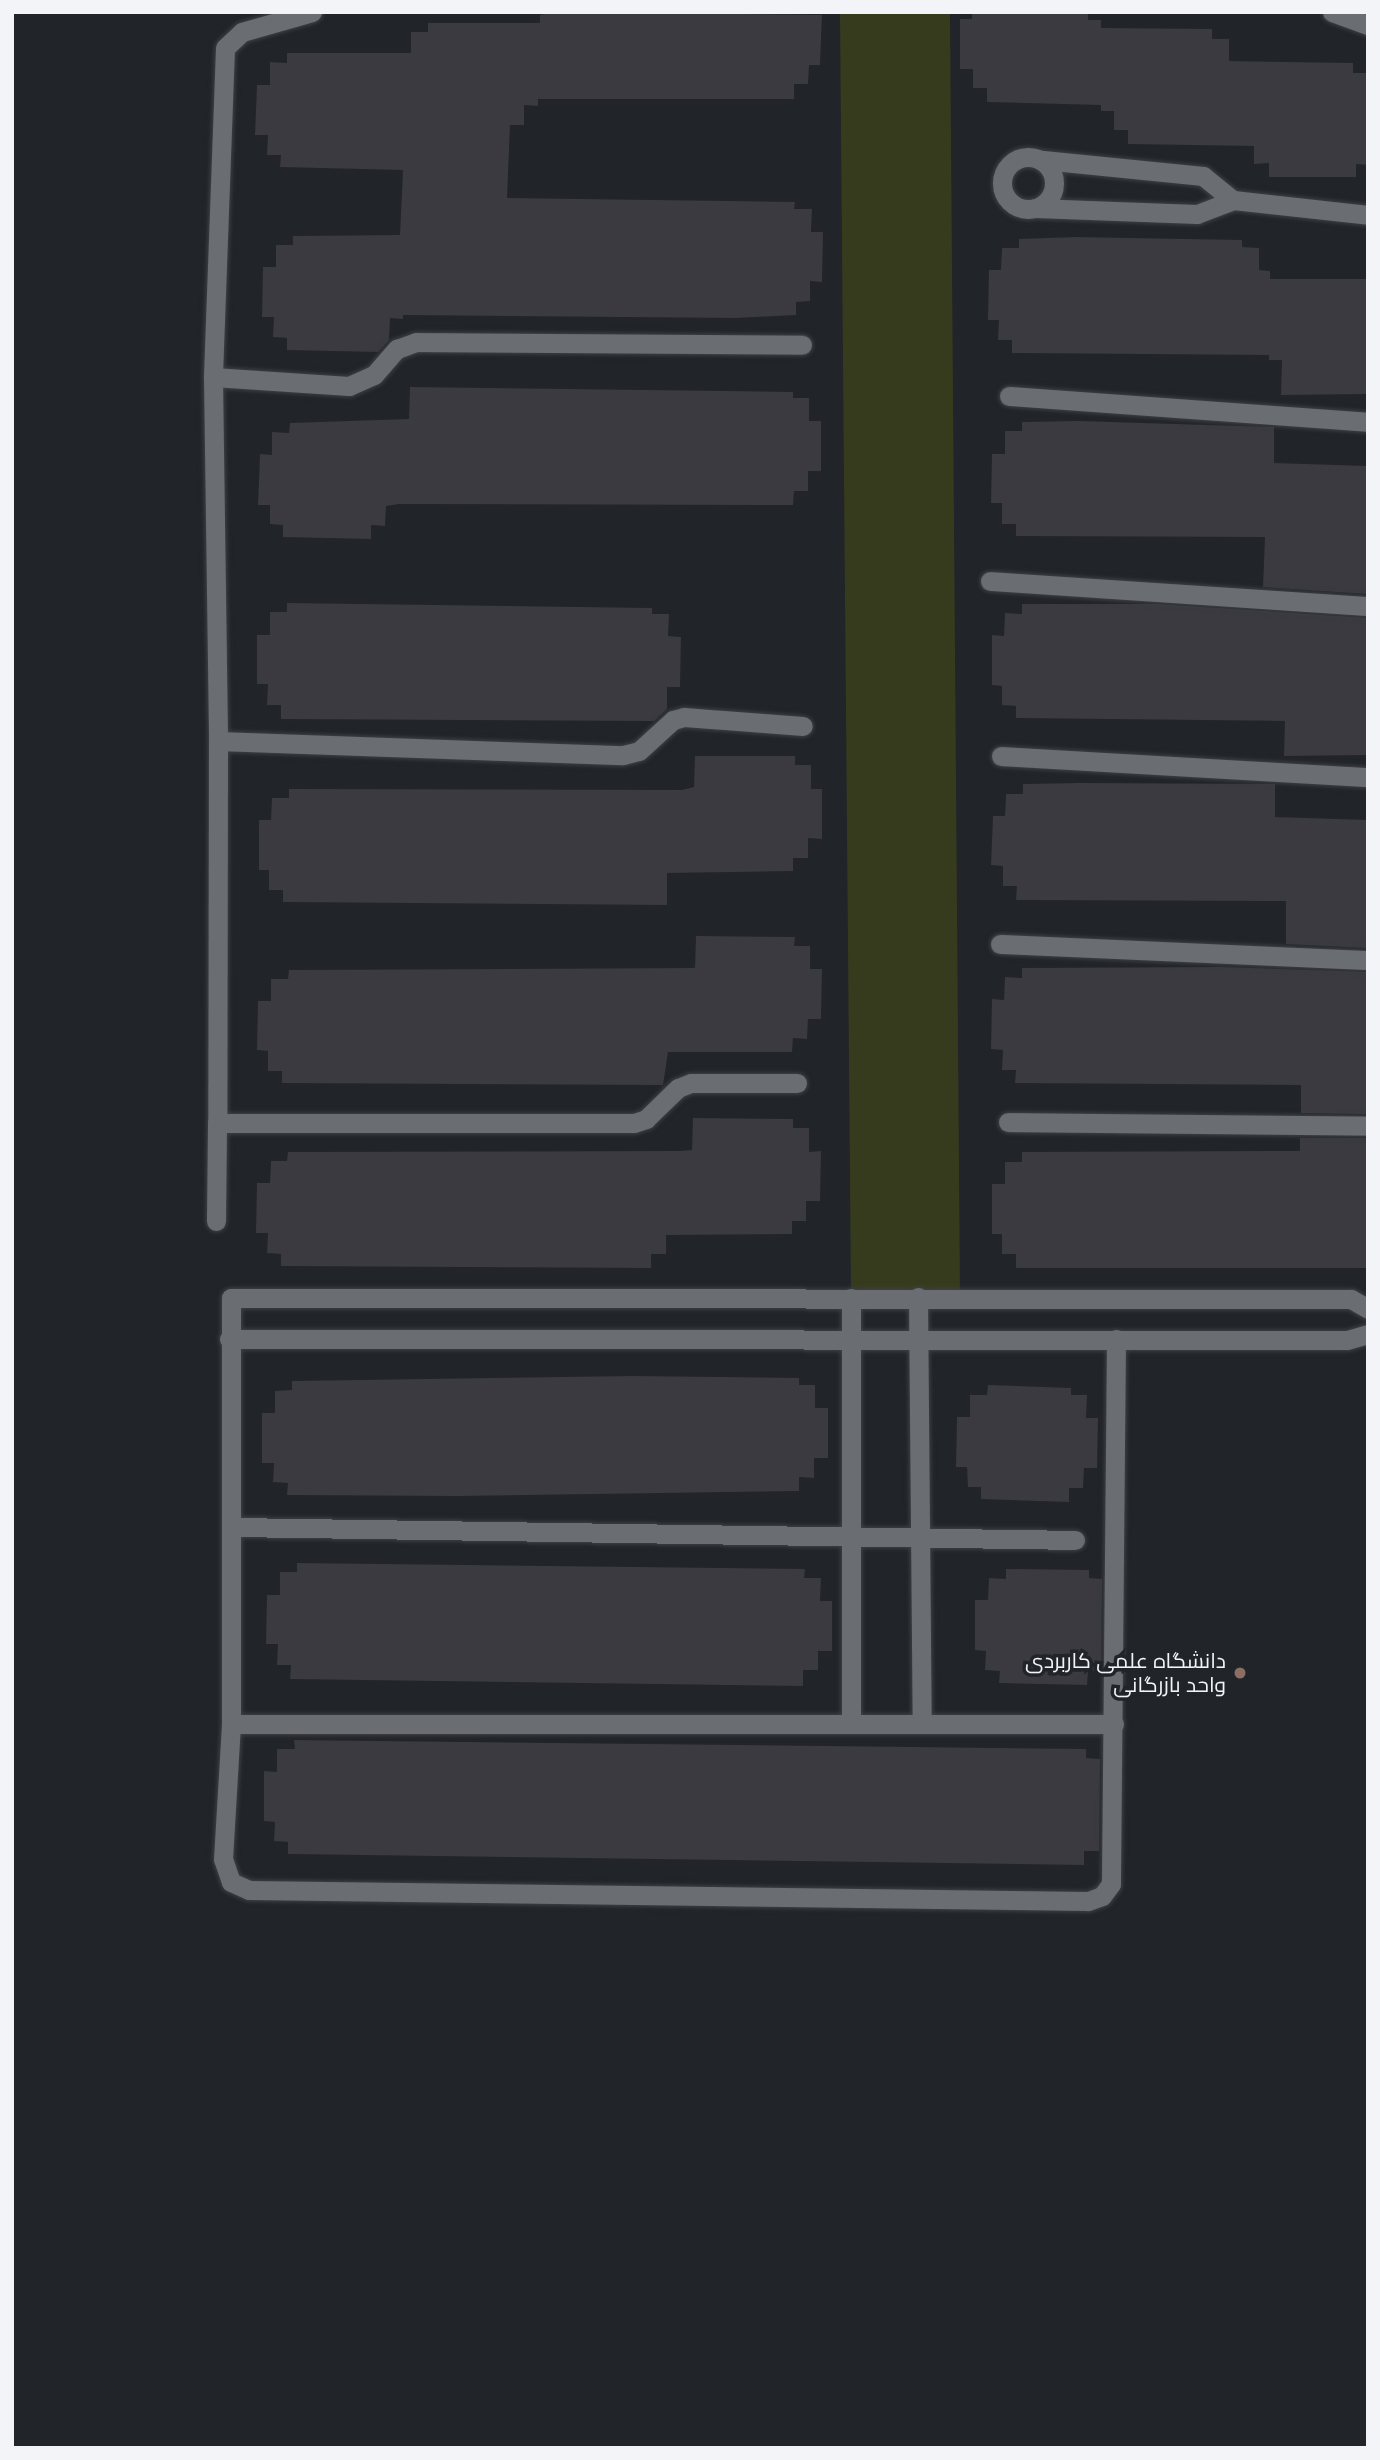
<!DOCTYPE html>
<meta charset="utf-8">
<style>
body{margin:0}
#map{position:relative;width:1380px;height:2460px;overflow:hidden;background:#212429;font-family:"Space Grotesk",Cairo,sans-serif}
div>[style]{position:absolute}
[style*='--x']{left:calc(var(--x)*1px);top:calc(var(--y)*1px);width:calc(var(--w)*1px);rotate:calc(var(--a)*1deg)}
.green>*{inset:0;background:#373b1e}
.building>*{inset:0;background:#3a3a40}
.roads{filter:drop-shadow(0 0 2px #3e4044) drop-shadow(0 0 2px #3e4044)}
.minor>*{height:19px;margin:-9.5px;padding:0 9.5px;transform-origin:9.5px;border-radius:9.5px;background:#6a6e73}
.minor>.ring{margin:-9.5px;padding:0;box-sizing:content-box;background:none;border:19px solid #6a6e73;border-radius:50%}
.dots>*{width:19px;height:19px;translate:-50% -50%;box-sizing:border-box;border:4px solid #212429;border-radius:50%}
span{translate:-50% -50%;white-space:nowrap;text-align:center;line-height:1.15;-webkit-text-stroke:7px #212429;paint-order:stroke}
.poi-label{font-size:21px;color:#f2f4f8}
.right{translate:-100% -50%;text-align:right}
.frame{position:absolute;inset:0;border:14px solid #f2f4f8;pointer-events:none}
</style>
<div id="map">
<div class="green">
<div style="clip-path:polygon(840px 12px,950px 12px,960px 1295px,851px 1297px)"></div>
</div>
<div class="building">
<div style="clip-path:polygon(552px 12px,822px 15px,820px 65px,809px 65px,808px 84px,794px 84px,794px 99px,538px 99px,538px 106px,524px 105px,524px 125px,510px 125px,507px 198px,795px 202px,794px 209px,812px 209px,811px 232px,823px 232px,822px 282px,810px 281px,810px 301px,796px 302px,796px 315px,736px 318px,403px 315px,403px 319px,390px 318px,389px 340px,378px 352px,287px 350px,287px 338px,273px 337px,274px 317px,262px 317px,263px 267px,276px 267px,276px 245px,293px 245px,293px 236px,400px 235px,403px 170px,280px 167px,281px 155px,267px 155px,268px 135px,255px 135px,257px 85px,270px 85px,270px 62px,287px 63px,287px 53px,411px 53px,411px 32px,428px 32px,428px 23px,540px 23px,540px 15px)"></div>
<div style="clip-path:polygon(972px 12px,1088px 12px,1088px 20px,1101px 20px,1101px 28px,1212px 29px,1212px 39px,1229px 39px,1229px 61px,1353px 63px,1353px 73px,1368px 73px,1368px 165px,1356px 164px,1356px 177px,1269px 177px,1269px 163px,1254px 164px,1254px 146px,1128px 144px,1128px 130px,1114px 130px,1114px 111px,1101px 111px,1101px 105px,987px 102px,987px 88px,973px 88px,973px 69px,960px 69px,960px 19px,972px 19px)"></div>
<div style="clip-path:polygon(1076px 237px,1242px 240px,1242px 247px,1259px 248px,1259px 270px,1270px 271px,1270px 279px,1368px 279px,1368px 394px,1281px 395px,1282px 360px,1269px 360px,1269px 355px,1012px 353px,1012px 340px,998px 340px,999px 320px,988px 320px,989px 270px,1001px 270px,1002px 248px,1019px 248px,1019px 239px)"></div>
<div style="clip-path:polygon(410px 387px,793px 392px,793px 398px,809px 398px,809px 421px,821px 421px,821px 471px,808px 471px,808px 491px,794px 491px,793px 505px,399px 504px,386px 506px,385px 526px,371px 525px,371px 539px,283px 537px,283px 525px,270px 524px,270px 505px,258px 505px,260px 454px,272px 455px,272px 432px,289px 433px,290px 423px,409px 419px)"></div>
<div style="clip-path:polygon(1079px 421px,1274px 427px,1274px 463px,1368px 466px,1368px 594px,1263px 587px,1265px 537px,1016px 536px,1016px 524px,1002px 524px,1002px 503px,991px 503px,992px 454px,1005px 454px,1005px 431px,1022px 431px,1022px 422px)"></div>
<div style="clip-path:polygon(287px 603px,652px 608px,652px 614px,669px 614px,668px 636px,681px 637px,680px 687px,667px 687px,667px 709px,654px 721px,281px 719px,281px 705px,267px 705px,268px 684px,257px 684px,257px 635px,270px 635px,270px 612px,287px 612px)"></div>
<div style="clip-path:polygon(1022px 604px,1158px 604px,1368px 618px,1368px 755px,1284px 756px,1285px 721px,1016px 718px,1016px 706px,1002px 705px,1002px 686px,992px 685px,992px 635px,1004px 636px,1005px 613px,1022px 614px)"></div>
<div style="clip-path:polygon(695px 756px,795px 756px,795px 765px,811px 765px,811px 789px,822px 789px,822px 839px,808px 838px,808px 858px,793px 858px,793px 871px,667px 873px,667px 905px,283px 902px,283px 890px,269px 890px,269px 870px,259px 870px,259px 820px,271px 820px,272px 798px,289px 798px,289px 789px,682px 790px,694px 787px)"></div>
<div style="clip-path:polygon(1080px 783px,1275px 784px,1275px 817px,1368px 820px,1368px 948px,1286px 944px,1286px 901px,1016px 900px,1017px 886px,1003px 886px,1003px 866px,991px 865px,993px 816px,1005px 816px,1006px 794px,1023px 794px,1023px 784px)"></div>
<div style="clip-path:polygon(696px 936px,795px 937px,794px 946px,810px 946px,810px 969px,822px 969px,821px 1019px,808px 1019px,807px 1039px,793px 1038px,792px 1052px,668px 1052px,663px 1085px,282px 1083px,282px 1071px,268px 1071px,268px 1051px,257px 1050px,258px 1001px,271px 1001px,271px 979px,288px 979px,289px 970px,695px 968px)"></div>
<div style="clip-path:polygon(1220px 967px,1368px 972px,1368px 1114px,1301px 1113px,1301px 1085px,1015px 1083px,1016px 1070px,1002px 1070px,1003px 1050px,991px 1049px,992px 999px,1004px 1000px,1005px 977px,1022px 978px,1022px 968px)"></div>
<div style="clip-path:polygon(693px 1118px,793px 1119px,793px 1128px,809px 1128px,809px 1152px,821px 1151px,820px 1201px,806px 1201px,806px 1221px,792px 1221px,792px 1234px,666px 1235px,666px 1254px,651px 1254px,651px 1268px,281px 1266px,281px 1254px,267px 1253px,268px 1233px,256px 1233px,257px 1183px,270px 1183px,271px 1161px,287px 1161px,288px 1152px,680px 1151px,692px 1150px)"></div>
<div style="clip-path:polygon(1300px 1138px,1368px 1138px,1368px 1268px,1016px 1268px,1016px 1254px,1002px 1254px,1002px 1234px,992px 1234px,992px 1184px,1005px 1184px,1005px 1162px,1022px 1162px,1022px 1152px,1300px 1151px)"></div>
<div style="clip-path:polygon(632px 1376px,799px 1378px,799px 1385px,815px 1385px,815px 1408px,828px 1408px,828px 1458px,814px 1458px,814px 1478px,799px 1477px,799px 1491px,457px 1496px,287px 1495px,288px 1483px,273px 1482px,274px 1463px,262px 1463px,262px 1413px,275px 1413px,275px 1391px,292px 1390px,292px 1381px)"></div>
<div style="clip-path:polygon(988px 1385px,1071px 1388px,1071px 1395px,1087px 1395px,1086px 1418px,1098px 1418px,1097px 1468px,1084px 1468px,1083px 1488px,1069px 1488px,1069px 1502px,981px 1499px,981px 1487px,968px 1487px,967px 1467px,956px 1467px,957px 1417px,970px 1417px,970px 1395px,987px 1395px)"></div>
<div style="clip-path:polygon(297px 1563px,805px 1569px,804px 1578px,821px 1578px,820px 1601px,832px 1601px,832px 1651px,818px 1651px,818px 1670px,803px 1670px,803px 1686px,290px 1679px,291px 1665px,277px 1665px,278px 1644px,266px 1644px,267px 1595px,280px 1595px,280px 1572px,297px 1572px)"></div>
<div style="clip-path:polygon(1006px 1569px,1089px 1570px,1089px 1578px,1102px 1579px,1101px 1671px,1088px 1671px,1087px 1685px,999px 1683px,1000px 1671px,985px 1670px,986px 1651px,975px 1650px,975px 1600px,988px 1600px,989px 1578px,1006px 1579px)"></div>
<div style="clip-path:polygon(294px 1740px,1086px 1749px,1086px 1758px,1100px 1759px,1099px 1851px,1084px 1851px,1084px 1865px,288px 1854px,288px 1842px,274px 1841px,275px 1822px,264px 1821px,264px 1771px,277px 1772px,277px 1749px,295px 1749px)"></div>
</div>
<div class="roads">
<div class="minor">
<div style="--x:312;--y:12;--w:73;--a:164.1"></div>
<div style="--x:242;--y:32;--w:23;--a:137"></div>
<div style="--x:225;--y:48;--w:329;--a:92.1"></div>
<div style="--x:213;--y:377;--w:364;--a:89.2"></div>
<div style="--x:218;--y:741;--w:405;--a:2"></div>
<div style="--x:623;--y:755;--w:16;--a:-14"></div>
<div style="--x:639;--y:751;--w:46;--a:-42.4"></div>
<div style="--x:673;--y:720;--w:11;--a:-15"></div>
<div style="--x:684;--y:717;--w:119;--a:4.3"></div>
<div style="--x:1332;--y:12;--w:38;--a:20"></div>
<div class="ring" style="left:1002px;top:157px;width:33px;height:33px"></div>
<div style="--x:1043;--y:160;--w:161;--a:5.7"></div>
<div style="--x:1203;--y:176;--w:38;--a:39"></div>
<div style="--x:1035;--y:208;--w:162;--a:2.1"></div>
<div style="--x:1197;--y:214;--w:39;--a:-21"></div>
<div style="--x:1233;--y:200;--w:136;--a:6.3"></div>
<div style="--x:213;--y:377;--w:136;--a:3.8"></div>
<div style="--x:349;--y:386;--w:27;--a:-24"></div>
<div style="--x:374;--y:375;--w:35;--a:-49"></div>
<div style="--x:397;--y:349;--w:20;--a:-20"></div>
<div style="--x:416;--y:342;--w:386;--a:0.4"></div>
<div style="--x:1009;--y:396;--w:360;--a:4.1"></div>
<div style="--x:990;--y:581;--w:379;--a:3.8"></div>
<div style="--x:218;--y:741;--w:382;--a:90.1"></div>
<div style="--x:217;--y:1123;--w:417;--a:0"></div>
<div style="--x:634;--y:1123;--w:13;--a:-18"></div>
<div style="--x:646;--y:1119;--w:45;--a:-44.1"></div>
<div style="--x:678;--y:1088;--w:14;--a:-21"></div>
<div style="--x:691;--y:1083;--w:106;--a:0"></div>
<div style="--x:1001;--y:756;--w:368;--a:3.3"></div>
<div style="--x:1000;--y:944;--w:368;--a:2.5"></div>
<div style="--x:1008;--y:1122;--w:360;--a:0.6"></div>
<div style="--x:216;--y:1221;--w:98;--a:-89.4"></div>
<div style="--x:918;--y:1297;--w:427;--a:89.5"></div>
<div style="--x:229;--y:1339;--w:1118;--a:0.05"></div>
<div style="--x:1347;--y:1340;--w:22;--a:-16"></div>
<div style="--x:1116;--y:1339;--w:545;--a:90.53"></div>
<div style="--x:1111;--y:1884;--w:15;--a:127"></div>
<div style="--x:1102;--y:1896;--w:15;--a:160"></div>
<div style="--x:1088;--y:1901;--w:839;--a:-179.25"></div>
<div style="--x:249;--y:1890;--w:20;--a:-156"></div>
<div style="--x:231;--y:1882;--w:24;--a:-109"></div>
<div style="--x:223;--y:1859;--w:135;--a:-86.6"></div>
<div style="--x:231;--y:1724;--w:426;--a:-90"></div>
<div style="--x:231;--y:1298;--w:1120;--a:0.05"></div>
<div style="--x:1351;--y:1299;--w:20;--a:30"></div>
<div style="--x:233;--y:1527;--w:842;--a:0.88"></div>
<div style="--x:851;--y:1723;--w:425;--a:-90"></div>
<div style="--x:231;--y:1724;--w:883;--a:0"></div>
</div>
</div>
<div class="dots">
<div style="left:1240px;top:1673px;background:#8d6e63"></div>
</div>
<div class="poi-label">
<span class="right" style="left:1226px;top:1673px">دانشگاه علمی کاربردی<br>واحد بازرگانی</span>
</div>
<div class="frame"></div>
</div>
